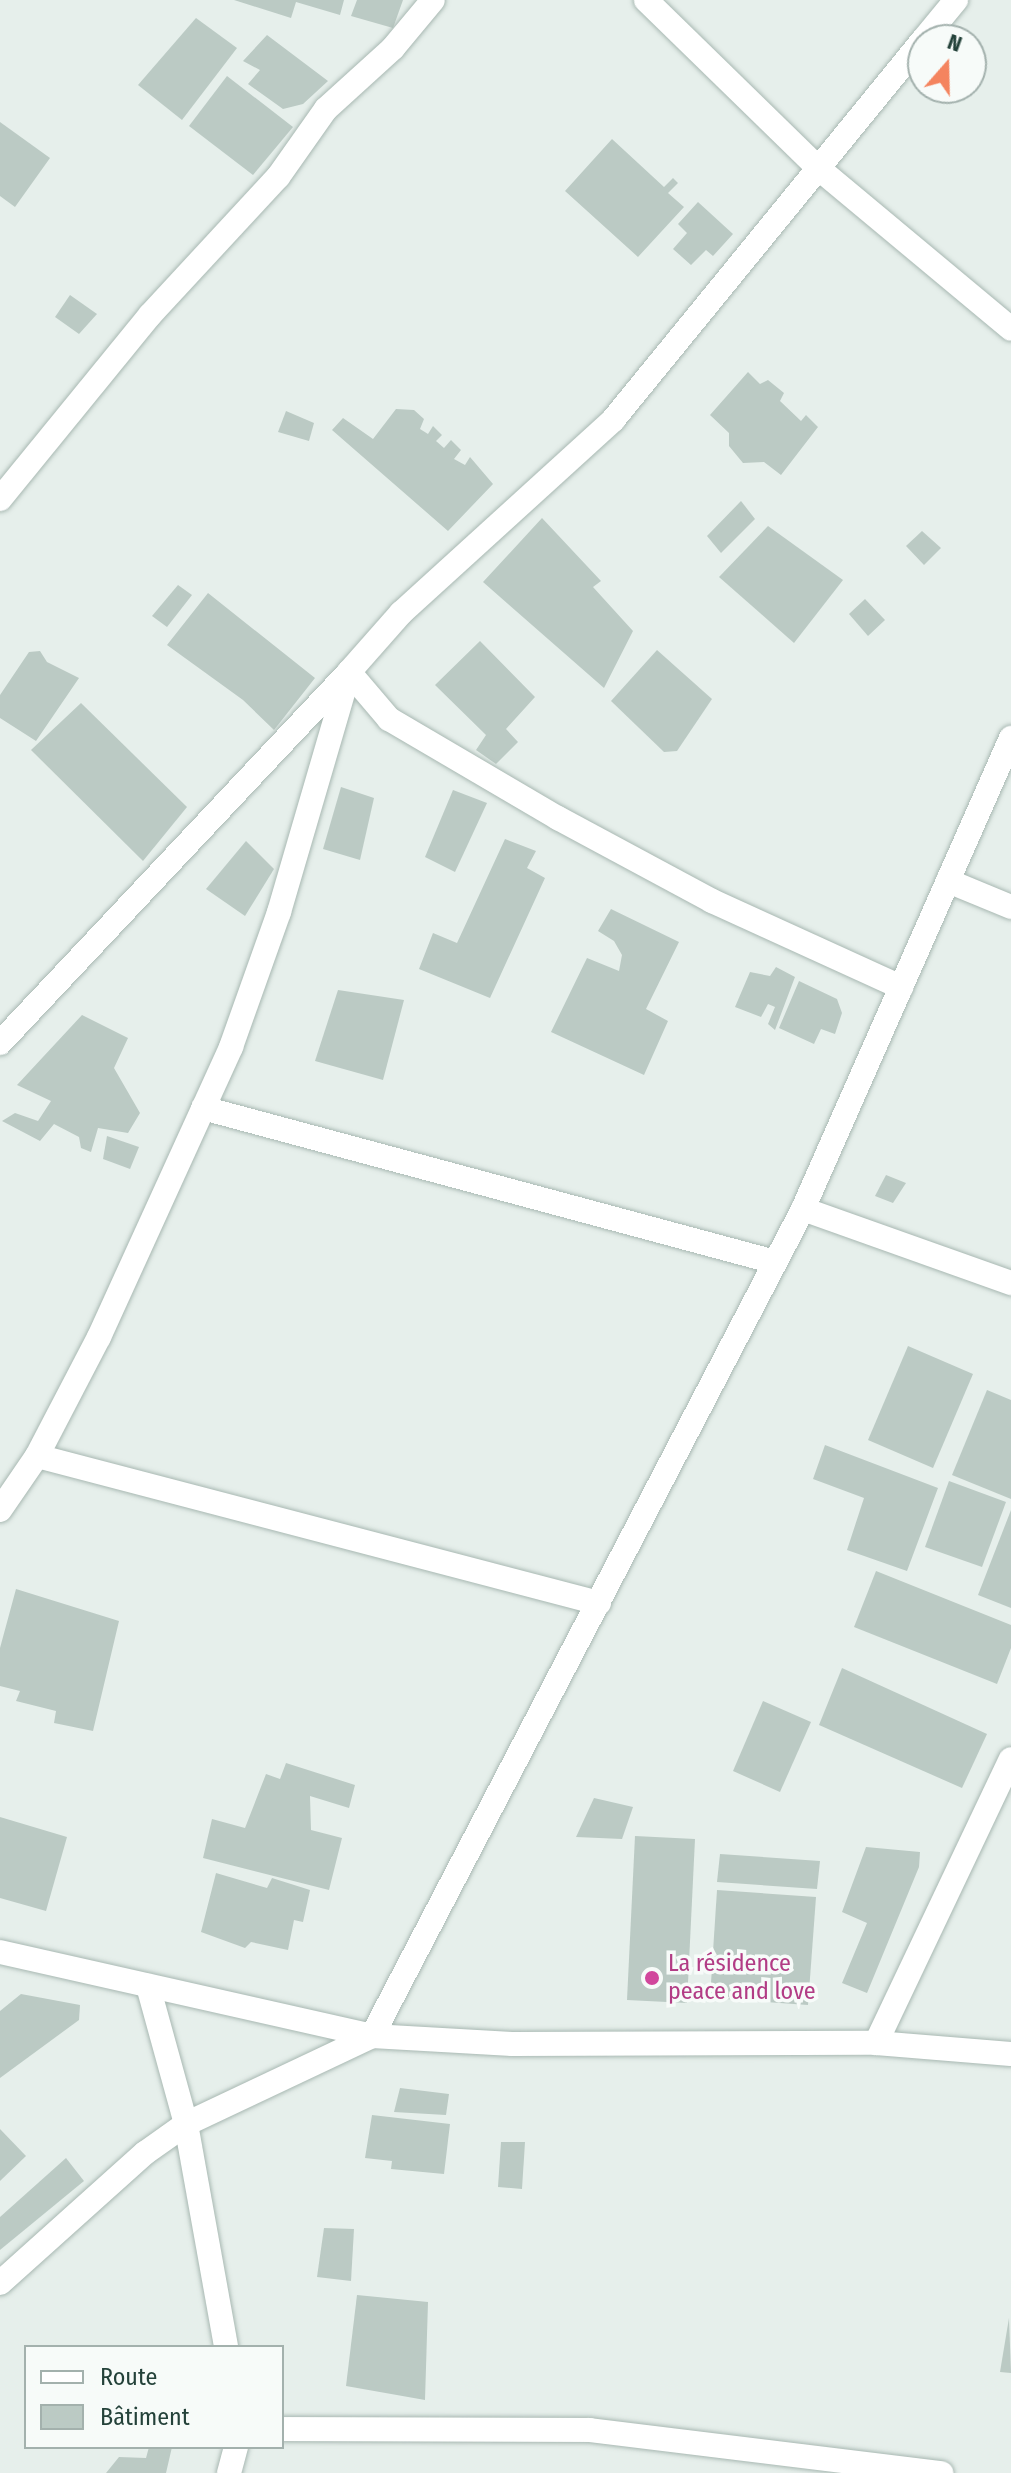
<!DOCTYPE html>
<meta charset="utf-8">
<style>
body{margin:0}
#map{position:relative;width:1011px;height:2473px;overflow:hidden;background:#e6efeb;font-family:"Fira Sans Condensed",sans-serif}
div>[style]{position:absolute}
[style*='--x']{left:calc(var(--x)*1px);top:calc(var(--y)*1px);width:calc(var(--w)*1px);rotate:calc(var(--a)*1deg)}
.building>*{inset:0;background:#bbcac4}
.roads{filter:drop-shadow(0 0 2px #a8b8b2) drop-shadow(0 0 2px #a8b8b2)}
.minor>*{height:24px;margin:-12px;padding:0 12px;transform-origin:12px;border-radius:12px;background:#fff}
.dots>*{width:22px;height:22px;translate:-50% -50%;box-sizing:border-box;border:4px solid #f7fbf9;border-radius:50%}
span{translate:-50% -50%;white-space:nowrap;text-align:center;line-height:1.15;-webkit-text-stroke:7px #f7fbf9;paint-order:stroke}
.hotel-label{font-size:24px;color:#b23c85}
.left{translate:0 -50%;text-align:left}
.legend{position:absolute;left:24px;top:2345px;width:260px;height:104px;box-sizing:border-box;background:#f7fbf9;border:2px solid #a3b1ad;margin:0;padding:10px 14px;list-style:none;font-size:24px;color:#24423a}
.legend li{display:flex;align-items:center;gap:16px;height:40px}
.legend b{width:40px;border:2px solid #a3b1ad}
.north{position:absolute;left:907px;top:24px;width:80px;height:80px;box-sizing:border-box;background:#f7fbf9;border:2px solid #a3b1ad;border-radius:50%;rotate:20deg;font-size:22px;font-weight:700;line-height:32px;text-align:center;color:#24423a}
.north::after{content:'';display:block;margin:auto;width:28px;height:36px;background:#f4845f;clip-path:polygon(50% 0,100% 100%,50% 72%,0 100%)}
</style>
<div id="map">
<div class="building">
<div style="clip-path:polygon(234px 0,344px 0,340px 15px,296px 2px,291px 18px)"></div>
<div style="clip-path:polygon(357px 0,403px 0,393px 28px,351px 16px)"></div>
<div style="clip-path:polygon(196px 18px,237px 48px,182px 120px,138px 85px)"></div>
<div style="clip-path:polygon(267px 35px,328px 81px,303px 104px,283px 109px,248px 84px,260px 70px,243px 61px)"></div>
<div style="clip-path:polygon(227px 76px,293px 127px,253px 175px,189px 126px)"></div>
<div style="clip-path:polygon(0 122px,50px 158px,15px 207px,0 196px)"></div>
<div style="clip-path:polygon(612px 139px,664px 187px,673px 178px,678px 183px,668px 193px,684px 207px,638px 257px,565px 191px)"></div>
<div style="clip-path:polygon(698px 202px,733px 234px,713px 256px,706px 250px,691px 265px,673px 249px,687px 233px,678px 224px)"></div>
<div style="clip-path:polygon(70px 295px,97px 314px,79px 334px,55px 317px)"></div>
<div style="clip-path:polygon(748px 372px,760px 384px,768px 380px,784px 393px,780px 401px,801px 421px,806px 415px,818px 427px,781px 475px,764px 462px,743px 463px,729px 446px,729px 433px,710px 415px)"></div>
<div style="clip-path:polygon(396px 409px,414px 410px,424px 419px,420px 429px,428px 434px,433px 426px,442px 435px,436px 441px,444px 448px,451px 440px,461px 450px,454px 459px,465px 465px,470px 457px,493px 484px,448px 531px,332px 430px,343px 418px,373px 439px)"></div>
<div style="clip-path:polygon(286px 411px,314px 423px,309px 441px,278px 432px)"></div>
<div style="clip-path:polygon(741px 501px,755px 519px,721px 553px,707px 536px)"></div>
<div style="clip-path:polygon(542px 518px,601px 581px,593px 587px,633px 631px,604px 688px,483px 582px)"></div>
<div style="clip-path:polygon(768px 526px,843px 580px,794px 643px,719px 577px)"></div>
<div style="clip-path:polygon(922px 531px,941px 548px,924px 565px,906px 546px)"></div>
<div style="clip-path:polygon(178px 585px,192px 595px,167px 627px,152px 616px)"></div>
<div style="clip-path:polygon(208px 593px,315px 678px,274px 730px,243px 700px,167px 645px)"></div>
<div style="clip-path:polygon(865px 599px,885px 620px,868px 636px,849px 614px)"></div>
<div style="clip-path:polygon(480px 641px,535px 697px,506px 729px,518px 742px,496px 764px,476px 750px,486px 735px,435px 685px)"></div>
<div style="clip-path:polygon(657px 650px,712px 699px,677px 751px,664px 752px,611px 701px)"></div>
<div style="clip-path:polygon(40px 651px,47px 662px,79px 678px,36px 741px,0 718px,0 695px,29px 652px)"></div>
<div style="clip-path:polygon(81px 703px,187px 807px,143px 861px,31px 750px)"></div>
<div style="clip-path:polygon(341px 787px,374px 798px,360px 860px,323px 849px)"></div>
<div style="clip-path:polygon(453px 790px,487px 803px,455px 872px,425px 857px)"></div>
<div style="clip-path:polygon(505px 839px,536px 851px,527px 868px,545px 878px,490px 998px,419px 969px,433px 933px,457px 943px)"></div>
<div style="clip-path:polygon(246px 841px,274px 869px,245px 916px,206px 889px)"></div>
<div style="clip-path:polygon(611px 909px,679px 942px,646px 1009px,668px 1021px,644px 1075px,551px 1032px,587px 958px,619px 971px,622px 955px,614px 941px,598px 931px)"></div>
<div style="clip-path:polygon(776px 967px,795px 977px,775px 1030px,768px 1024px,775px 1007px,768px 1004px,761px 1017px,735px 1007px,750px 972px,770px 976px)"></div>
<div style="clip-path:polygon(799px 981px,837px 999px,842px 1013px,835px 1034px,821px 1029px,814px 1044px,779px 1028px)"></div>
<div style="clip-path:polygon(338px 990px,404px 1000px,383px 1080px,315px 1061px)"></div>
<div style="clip-path:polygon(82px 1015px,128px 1038px,114px 1068px,140px 1113px,128px 1133px,98px 1128px,91px 1152px,81px 1148px,79px 1137px,54px 1124px,40px 1141px,2px 1121px,15px 1113px,38px 1121px,51px 1101px,17px 1085px)"></div>
<div style="clip-path:polygon(107px 1136px,139px 1147px,130px 1169px,103px 1159px)"></div>
<div style="clip-path:polygon(886px 1175px,906px 1183px,893px 1203px,875px 1196px)"></div>
<div style="clip-path:polygon(908px 1346px,973px 1374px,933px 1468px,868px 1440px)"></div>
<div style="clip-path:polygon(987px 1390px,1011px 1400px,1011px 1499px,952px 1475px)"></div>
<div style="clip-path:polygon(825px 1445px,938px 1488px,907px 1571px,847px 1550px,864px 1498px,813px 1479px)"></div>
<div style="clip-path:polygon(949px 1481px,1006px 1502px,982px 1567px,925px 1547px)"></div>
<div style="clip-path:polygon(1011px 1510px,1011px 1608px,978px 1595px)"></div>
<div style="clip-path:polygon(876px 1571px,1011px 1625px,1011px 1648px,997px 1684px,854px 1627px)"></div>
<div style="clip-path:polygon(16px 1589px,119px 1621px,93px 1731px,54px 1723px,56px 1711px,16px 1701px,20px 1691px,0 1686px,0 1648px)"></div>
<div style="clip-path:polygon(842px 1668px,987px 1734px,962px 1788px,819px 1725px)"></div>
<div style="clip-path:polygon(763px 1701px,811px 1722px,780px 1792px,733px 1771px)"></div>
<div style="clip-path:polygon(286px 1763px,355px 1785px,349px 1808px,310px 1796px,311px 1830px,342px 1838px,329px 1890px,203px 1858px,212px 1819px,245px 1828px,266px 1774px,280px 1779px)"></div>
<div style="clip-path:polygon(594px 1798px,633px 1807px,622px 1839px,576px 1837px)"></div>
<div style="clip-path:polygon(0 1817px,67px 1837px,46px 1911px,0 1898px)"></div>
<div style="clip-path:polygon(635px 1836px,695px 1839px,687px 2003px,627px 2000px)"></div>
<div style="clip-path:polygon(866px 1847px,920px 1852px,919px 1867px,867px 1993px,842px 1983px,867px 1923px,842px 1912px)"></div>
<div style="clip-path:polygon(720px 1854px,820px 1861px,817px 1889px,717px 1882px)"></div>
<div style="clip-path:polygon(216px 1873px,267px 1888px,272px 1878px,310px 1890px,303px 1922px,294px 1920px,288px 1950px,251px 1942px,245px 1948px,201px 1932px)"></div>
<div style="clip-path:polygon(717px 1890px,816px 1897px,808px 2005px,710px 1998px)"></div>
<div style="clip-path:polygon(21px 1994px,80px 2005px,79px 2020px,0 2078px,0 2011px)"></div>
<div style="clip-path:polygon(400px 2088px,449px 2094px,446px 2115px,394px 2112px)"></div>
<div style="clip-path:polygon(372px 2115px,450px 2124px,444px 2174px,391px 2169px,392px 2161px,365px 2158px)"></div>
<div style="clip-path:polygon(0 2129px,26px 2156px,0 2181px)"></div>
<div style="clip-path:polygon(501px 2142px,525px 2142px,522px 2189px,498px 2187px)"></div>
<div style="clip-path:polygon(66px 2158px,84px 2181px,0 2250px,0 2217px)"></div>
<div style="clip-path:polygon(324px 2228px,354px 2229px,351px 2281px,317px 2277px)"></div>
<div style="clip-path:polygon(357px 2295px,428px 2302px,425px 2400px,346px 2386px)"></div>
<div style="clip-path:polygon(1009px 2318px,1011px 2373px,1000px 2372px)"></div>
<div style="clip-path:polygon(149px 2447px,172px 2447px,166px 2473px,106px 2473px,119px 2457px,146px 2458px)"></div>
</div>
<div class="roads">
<div class="minor">
<div style="--x:646;--y:0;--w:240;--a:44.3"></div>
<div style="--x:818;--y:168;--w:251;--a:39.8"></div>
<div style="--x:923;--y:40;--w:52;--a:-50.5"></div>
<div style="--x:0;--y:499;--w:237;--a:-50.8"></div>
<div style="--x:150;--y:315;--w:188;--a:-47.2"></div>
<div style="--x:278;--y:177;--w:83;--a:-54.8"></div>
<div style="--x:326;--y:109;--w:91;--a:-42.3"></div>
<div style="--x:393;--y:48;--w:62;--a:-50.2"></div>
<div style="--x:948;--y:881;--w:68;--a:22.4"></div>
<div style="--x:0;--y:1043;--w:509;--a:-46.75"></div>
<div style="--x:349;--y:672;--w:62;--a:49.6"></div>
<div style="--x:389;--y:719;--w:196;--a:30.4"></div>
<div style="--x:558;--y:818;--w:175;--a:28.3"></div>
<div style="--x:712;--y:901;--w:208;--a:24.5"></div>
<div style="--x:203;--y:1108;--w:592;--a:15.07"></div>
<div style="--x:803;--y:1209;--w:221;--a:19.6"></div>
<div style="--x:37;--y:1456;--w:581;--a:14.66"></div>
<div style="--x:0;--y:1510;--w:65;--a:-55.6"></div>
<div style="--x:37;--y:1456;--w:134;--a:-62.5"></div>
<div style="--x:99;--y:1337;--w:319;--a:-65.5"></div>
<div style="--x:231;--y:1047;--w:143;--a:-70.4"></div>
<div style="--x:279;--y:912;--w:250;--a:-73.7"></div>
<div style="--x:349;--y:672;--w:79;--a:-48.6"></div>
<div style="--x:401;--y:613;--w:287;--a:-42.3"></div>
<div style="--x:613;--y:420;--w:490;--a:-50.8"></div>
<div style="--x:0;--y:1952;--w:381;--a:12.7"></div>
<div style="--x:372;--y:2036;--w:140;--a:3.3"></div>
<div style="--x:512;--y:2044;--w:364;--a:-0.2"></div>
<div style="--x:876;--y:2043;--w:135;--a:4.7"></div>
<div style="--x:148;--y:1986;--w:143;--a:74.6"></div>
<div style="--x:186;--y:2124;--w:227;--a:79.8"></div>
<div style="--x:876;--y:2043;--w:314;--a:-64.6"></div>
<div style="--x:0;--y:2283;--w:195;--a:-41.9"></div>
<div style="--x:145;--y:2153;--w:50;--a:-35.3"></div>
<div style="--x:186;--y:2124;--w:206;--a:-25.3"></div>
<div style="--x:372;--y:2036;--w:933;--a:-62.47"></div>
<div style="--x:803;--y:1209;--w:515;--a:-66.17"></div>
<div style="--x:282;--y:2429;--w:308;--a:0.2"></div>
<div style="--x:590;--y:2430;--w:354;--a:7"></div>
<div style="--x:229;--y:2473;--w:27;--a:-75"></div>
</div>
</div>
<div class="dots">
<div style="left:652px;top:1978px;background:#d1479c"></div>
</div>
<div class="hotel-label">
<span class="left" style="left:668px;top:1978px">La résidence<br>peace and love</span>
</div>
<ul class="legend">
<li><b style="height:10px;background:#fff"></b>Route</li>
<li><b style="height:22px;background:#bbcac4"></b>Bâtiment</li>
</ul>
<div class="north">N</div>
</div>
